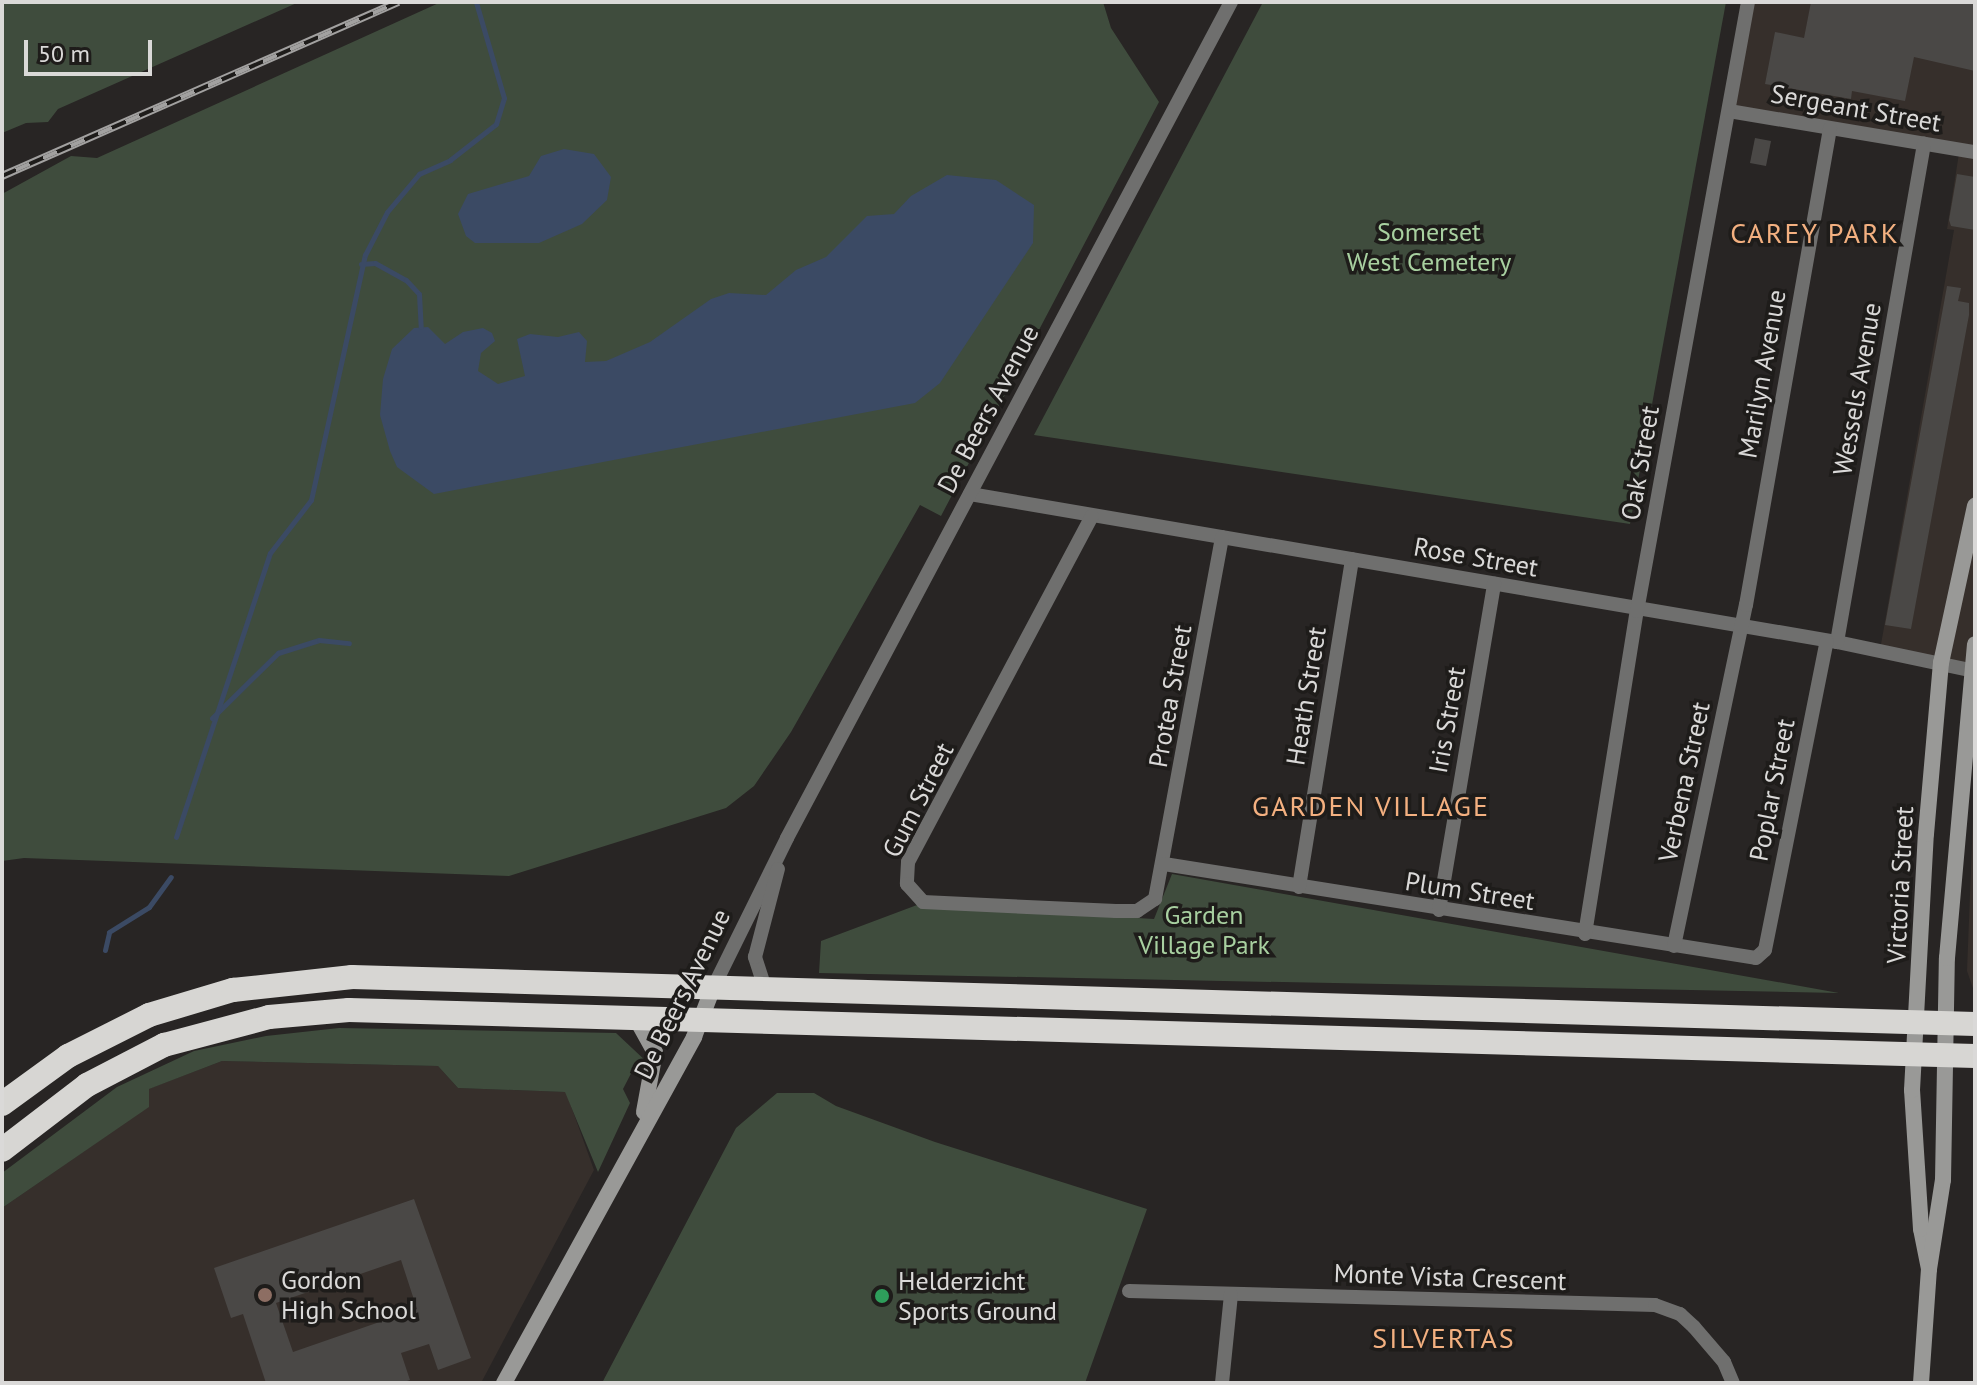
<!DOCTYPE html>
<style>
body{margin:0}
#map{position:relative;width:1977px;height:1385px;overflow:hidden;background:#282524;font-family:"PT Sans",sans-serif}
div>[style]{position:absolute}
[style*='--x']{left:calc(var(--x)*1px);top:calc(var(--y)*1px);width:calc(var(--w)*1px);rotate:calc(var(--a)*1deg)}
.built>*{inset:0;background:#362f2b}
.green>*{inset:0;background:#3f4c3d}
.water>*{inset:0;background:#3b4a64}
.stream>*{height:5px;margin:-2.5px;padding:0 2.5px;transform-origin:2.5px;border-radius:2.5px;background:#3b4a64}
.building>*{inset:0;background:#4a4846}
.street>*{height:14px;margin:-7px;padding:0 7px;transform-origin:7px;border-radius:7px;background:#6f6f6e}
.secondary>*{height:16px;margin:-8px;padding:0 8px;transform-origin:8px;border-radius:8px;background:#999997}
.highway>*{height:24px;margin:-12px;padding:0 12px;transform-origin:12px;border-radius:12px;background:#d7d6d3}
.rail>*{height:8px;margin-top:-4px;transform-origin:0;background:repeating-linear-gradient(90deg,#1e1c1a 0 15px,#a2a1a0 0 30px);box-sizing:border-box;border-block:2px solid #a2a1a0}
.dots>*{width:22px;height:22px;translate:-50% -50%;box-sizing:border-box;border:4px solid #1e1c1a;border-radius:50%}
span{translate:-50% -50%;white-space:nowrap;text-align:center;line-height:1.15;-webkit-text-stroke:7px #1e1c1a;paint-order:stroke}
.street-label{font-size:26px;color:#dad9d8}
.park-label{font-size:26px;color:#a8d0a0}
.poi-label{font-size:26px;color:#dad9d8}
.left{translate:0 -50%;text-align:left}
.neighbourhood-label{font-size:28px;color:#f3b080;letter-spacing:2px}
.frame{position:absolute;inset:0;border:4px solid #dad9d8;pointer-events:none}
.scale{position:absolute;left:24px;top:40px;width:128px;height:36px;box-sizing:border-box;border:4px solid #dad9d8;border-top:0;padding-left:10px;font-size:24px;line-height:28px;white-space:nowrap;color:#dad9d8;-webkit-text-stroke:6px #1e1c1a;paint-order:stroke}
</style>
<div id="map">
<div class="built">
<div style="clip-path:polygon(1751px 2px,1975px 2px,1975px 669px,1880px 650px,1954px 230px,1947px 229px,1960px 147px,1733px 105px)"></div>
<div style="clip-path:polygon(1975px 766px,1975px 994px,1967px 971px)"></div>
<div style="clip-path:polygon(222px 1061px,438px 1066px,458px 1088px,566px 1092px,594px 1170px,481px 1383px,2px 1383px,2px 1208px,148px 1107px,148px 1089px)"></div>
</div>
<div class="green">
<div style="clip-path:polygon(2px 2px,299px 2px,58px 109px,48px 122px,26px 123px,2px 133px)"></div>
<div style="clip-path:polygon(441px 2px,1103px 2px,1111px 28px,1159px 102px,941px 516px,920px 505px,791px 732px,754px 786px,726px 808px,509px 876px,24px 858px,2px 861px,2px 194px,71px 156px,97px 158px)"></div>
<div style="clip-path:polygon(1263px 2px,1726px 2px,1630px 524px,1034px 435px)"></div>
<div style="clip-path:polygon(1172px 874px,1839px 993px,819px 973px,821px 941px,917px 905px,1154px 919px)"></div>
<div style="clip-path:polygon(339px 1028px,616px 1033px,648px 1063px,637px 1062px,623px 1089px,630px 1103px,598px 1172px,565px 1092px,458px 1088px,438px 1066px,222px 1061px,149px 1089px,149px 1107px,2px 1208px,2px 1173px,117px 1087px,194px 1051px,266px 1036px)"></div>
<div style="clip-path:polygon(777px 1093px,814px 1093px,836px 1106px,935px 1142px,1147px 1209px,1085px 1383px,602px 1383px,736px 1128px)"></div>
</div>
<div class="water">
<div style="clip-path:polygon(564px 149px,594px 154px,611px 177px,607px 200px,582px 224px,539px 243px,475px 243px,466px 236px,458px 214px,468px 194px,529px 176px,541px 156px)"></div>
<div style="clip-path:polygon(947px 175px,996px 180px,1034px 205px,1033px 243px,940px 383px,915px 403px,434px 494px,397px 467px,390px 451px,380px 415px,383px 379px,392px 349px,414px 328px,428px 327px,445px 344px,463px 332px,483px 328px,492px 333px,495px 341px,481px 353px,478px 371px,498px 384px,525px 376px,517px 339px,530px 334px,558px 337px,579px 332px,587px 341px,585px 362px,606px 361px,650px 342px,711px 299px,729px 293px,766px 295px,796px 270px,826px 257px,867px 216px,894px 214px,911px 196px)"></div>
</div>
<div class="stream">
<div style="--x:361;--y:264;--w:14;--a:-4"></div>
<div style="--x:375;--y:263;--w:35;--a:29"></div>
<div style="--x:406;--y:280;--w:19;--a:47"></div>
<div style="--x:419;--y:294;--w:33;--a:87"></div>
<div style="--x:212;--y:718;--w:93;--a:-44.6"></div>
<div style="--x:278;--y:653;--w:43;--a:-17.6"></div>
<div style="--x:319;--y:640;--w:30;--a:6"></div>
<div style="--x:176;--y:837;--w:299;--a:-71.7"></div>
<div style="--x:270;--y:553;--w:67;--a:-52.3"></div>
<div style="--x:311;--y:500;--w:251;--a:-77.6"></div>
<div style="--x:365;--y:255;--w:48;--a:-62.9"></div>
<div style="--x:387;--y:212;--w:50;--a:-49.9"></div>
<div style="--x:419;--y:174;--w:34;--a:-24"></div>
<div style="--x:450;--y:160;--w:58;--a:-38"></div>
<div style="--x:496;--y:124;--w:27;--a:-73"></div>
<div style="--x:504;--y:98;--w:100;--a:-106.3"></div>
<div style="--x:105;--y:950;--w:18;--a:-77"></div>
<div style="--x:109;--y:932;--w:47;--a:-32"></div>
<div style="--x:149;--y:907;--w:37;--a:-54"></div>
</div>
<div class="building">
<div style="clip-path:polygon(1811px 2px,1975px 2px,1975px 71px,1914px 57px,1905px 101px,1852px 91px,1851px 99px,1765px 84px,1775px 32px,1804px 38px)"></div>
<div style="clip-path:polygon(1755px 138px,1771px 141px,1766px 166px,1750px 163px)"></div>
<div style="clip-path:polygon(1957px 174px,1975px 177px,1975px 230px,1951px 226px,1949px 220px)"></div>
<div style="clip-path:polygon(1947px 286px,1961px 288px,1958px 301px,1969px 303px,1969px 315px,1911px 629px,1885px 625px)"></div>
<div style="clip-path:polygon(evenodd,414px 1199px,471px 1358px,438px 1370px,429px 1344px,401px 1353px,410px 1380px,401px 1383px,266px 1383px,243px 1314px,231px 1318px,214px 1268px,414px 1199px,401px 1260px,417px 1309px,293px 1352px,276px 1303px,401px 1260px)"></div>
</div>
<div class="street">
<div style="--x:1729;--y:111;--w:249;--a:9.5"></div>
<div style="--x:970;--y:494;--w:880;--a:9.69"></div>
<div style="--x:1837;--y:642;--w:141;--a:11.9"></div>
<div style="--x:1092;--y:516;--w:392;--a:118"></div>
<div style="--x:908;--y:862;--w:22;--a:93"></div>
<div style="--x:907;--y:884;--w:24;--a:48"></div>
<div style="--x:923;--y:902;--w:193;--a:2.7"></div>
<div style="--x:1116;--y:911;--w:21;--a:0"></div>
<div style="--x:1137;--y:911;--w:22;--a:-34"></div>
<div style="--x:1155;--y:899;--w:368;--a:-79.5"></div>
<div style="--x:1837;--y:642;--w:506;--a:-80.09"></div>
<div style="--x:1164;--y:864;--w:599;--a:9.02"></div>
<div style="--x:1756;--y:958;--w:12;--a:-42"></div>
<div style="--x:1765;--y:950;--w:315;--a:-78.7"></div>
<div style="--x:1299;--y:887;--w:332;--a:-80.8"></div>
<div style="--x:1439;--y:910;--w:331;--a:-80.4"></div>
<div style="--x:1585;--y:934;--w:327;--a:-80.9"></div>
<div style="--x:1637;--y:611;--w:619;--a:-79.67"></div>
<div style="--x:1674;--y:946;--w:349;--a:-78.1"></div>
<div style="--x:1746;--y:605;--w:484;--a:-80"></div>
<div style="--x:712;--y:990;--w:169;--a:-63.7"></div>
<div style="--x:787;--y:838;--w:947;--a:-62.03"></div>
<div style="--x:766;--y:991;--w:36;--a:-108"></div>
<div style="--x:755;--y:957;--w:91;--a:-75.4"></div>
<div style="--x:1129;--y:1291;--w:526;--a:1.52"></div>
<div style="--x:1655;--y:1305;--w:27;--a:20"></div>
<div style="--x:1680;--y:1314;--w:19;--a:43"></div>
<div style="--x:1694;--y:1327;--w:46;--a:49.4"></div>
<div style="--x:1724;--y:1362;--w:23;--a:67"></div>
<div style="--x:1222;--y:1383;--w:89;--a:-84.2"></div>
</div>
<div class="secondary">
<div style="--x:637;--y:1020;--w:37;--a:61"></div>
<div style="--x:655;--y:1052;--w:61;--a:100.4"></div>
<div style="--x:1929;--y:1269;--w:41;--a:-101.3"></div>
<div style="--x:1921;--y:1229;--w:139;--a:-93.7"></div>
<div style="--x:1912;--y:1090;--w:256;--a:-86.9"></div>
<div style="--x:1926;--y:834;--w:172;--a:-85"></div>
<div style="--x:1941;--y:663;--w:161;--a:-77.8"></div>
<div style="--x:504;--y:1383;--w:395;--a:-61.2"></div>
<div style="--x:694;--y:1037;--w:50;--a:-69"></div>
<div style="--x:1921;--y:1383;--w:114;--a:-86"></div>
<div style="--x:1929;--y:1269;--w:90;--a:-81.1"></div>
<div style="--x:1943;--y:1180;--w:222;--a:-89"></div>
<div style="--x:1947;--y:958;--w:315;--a:-84.9"></div>
</div>
<div class="highway">
<div style="--x:2;--y:1104;--w:82;--a:-36"></div>
<div style="--x:68;--y:1056;--w:91;--a:-26.8"></div>
<div style="--x:149;--y:1015;--w:88;--a:-16.6"></div>
<div style="--x:233;--y:990;--w:120;--a:-6.2"></div>
<div style="--x:352;--y:977;--w:1624;--a:1.66"></div>
<div style="--x:2;--y:1150;--w:107;--a:-37.4"></div>
<div style="--x:87;--y:1085;--w:87;--a:-27.5"></div>
<div style="--x:164;--y:1045;--w:109;--a:-14.9"></div>
<div style="--x:269;--y:1017;--w:80;--a:-5"></div>
<div style="--x:349;--y:1010;--w:1627;--a:1.62"></div>
</div>
<div class="rail">
<div style="--x:2;--y:176;--w:433;--a:-23.7"></div>
</div>
<div class="dots">
<div style="left:265px;top:1295px;background:#8d6e63"></div>
<div style="left:882px;top:1296px;background:#2e9e5b"></div>
</div>
<div class="street-label">
<span style="left:1856px;top:108px;rotate:10deg">Sergeant Street</span>
<span style="left:1762px;top:374px;rotate:-80deg">Marilyn Avenue</span>
<span style="left:1857px;top:389px;rotate:-80deg">Wessels Avenue</span>
<span style="left:988px;top:409px;rotate:-62deg">De Beers Avenue</span>
<span style="left:1640px;top:463px;rotate:-80deg">Oak Street</span>
<span style="left:1476px;top:557px;rotate:10deg">Rose Street</span>
<span style="left:1170px;top:696px;rotate:-80deg">Protea Street</span>
<span style="left:1306px;top:696px;rotate:-81deg">Heath Street</span>
<span style="left:1447px;top:720px;rotate:-80deg">Iris Street</span>
<span style="left:1684px;top:782px;rotate:-78deg">Verbena Street</span>
<span style="left:1772px;top:790px;rotate:-79deg">Poplar Street</span>
<span style="left:918px;top:800px;rotate:-63deg">Gum Street</span>
<span style="left:1900px;top:885px;rotate:-87deg">Victoria Street</span>
<span style="left:1470px;top:891px;rotate:9deg">Plum Street</span>
<span style="left:682px;top:994px;rotate:-64deg">De Beers Avenue</span>
<span style="left:1450px;top:1277px;rotate:2deg">Monte Vista Crescent</span>
</div>
<div class="park-label">
<span style="left:1429px;top:247px">Somerset<br>West Cemetery</span>
<span style="left:1204px;top:930px">Garden<br>Village Park</span>
</div>
<div class="poi-label">
<span class="left" style="left:281px;top:1295px">Gordon<br>High School</span>
<span class="left" style="left:898px;top:1296px">Helderzicht<br>Sports Ground</span>
</div>
<div class="neighbourhood-label">
<span style="left:1815px;top:233px">CAREY PARK</span>
<span style="left:1371px;top:806px">GARDEN VILLAGE</span>
<span style="left:1444px;top:1338px">SILVERTAS</span>
</div>
<div class="frame"></div>
<div class="scale">50 m</div>
</div>
